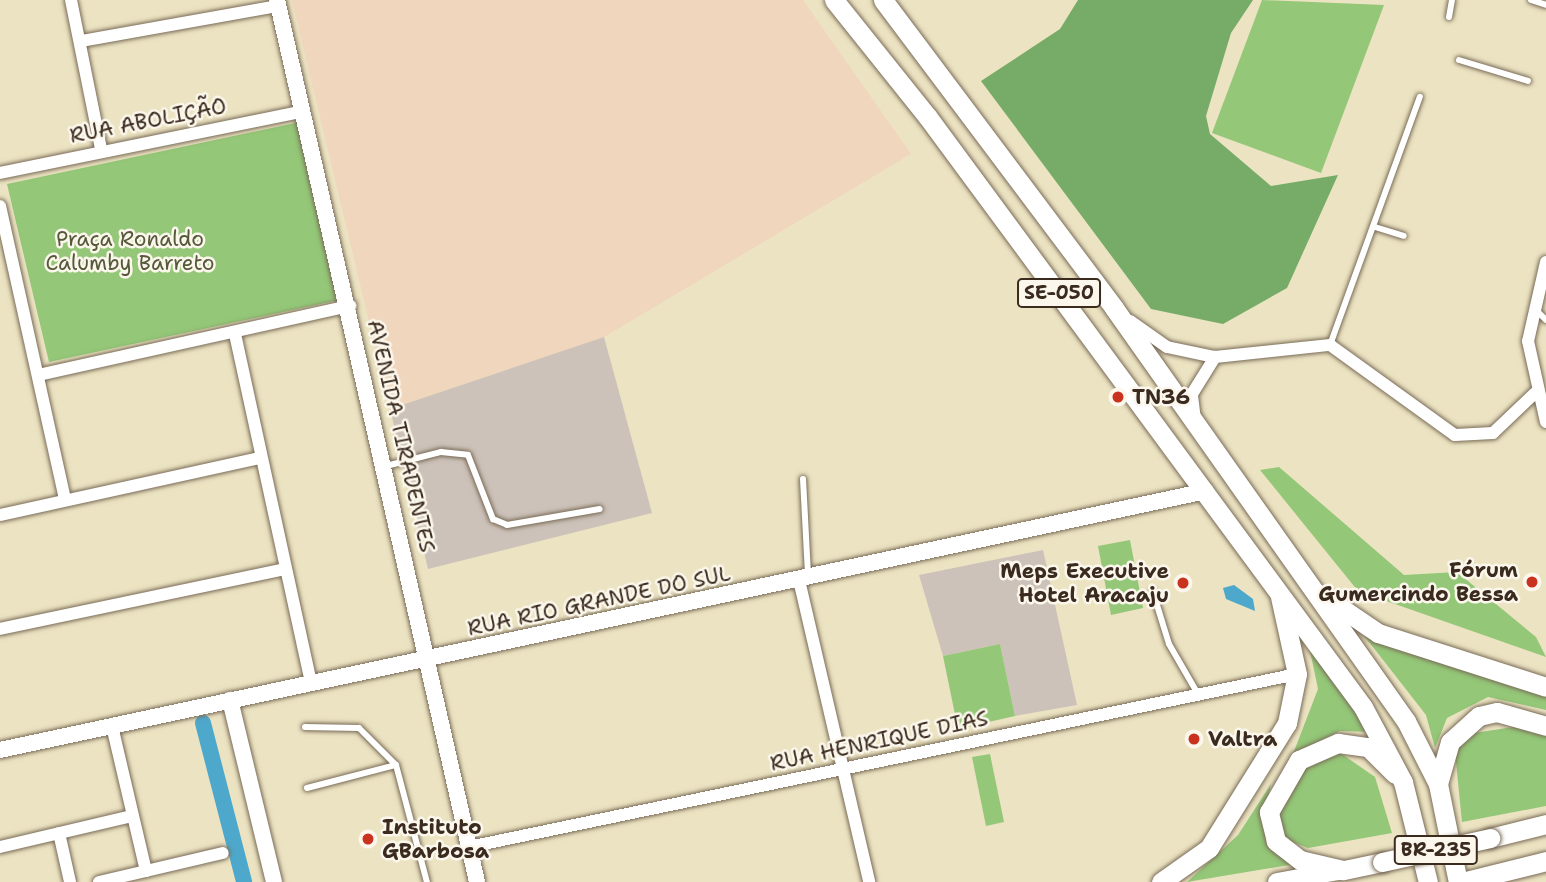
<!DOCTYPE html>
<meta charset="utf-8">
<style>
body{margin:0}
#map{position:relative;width:1546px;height:882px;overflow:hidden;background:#ece3c2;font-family:"Shantell Sans",sans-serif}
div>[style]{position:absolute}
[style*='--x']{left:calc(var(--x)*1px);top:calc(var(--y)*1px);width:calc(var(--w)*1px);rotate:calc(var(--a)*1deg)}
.built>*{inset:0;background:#efd6bc}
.industrial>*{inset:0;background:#cdc2b9}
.green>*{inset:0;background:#94c778}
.forest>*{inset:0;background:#77ac68}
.water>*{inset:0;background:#4ea8cb}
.canal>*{height:16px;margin:-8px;padding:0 8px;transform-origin:8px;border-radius:8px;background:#4ea8cb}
.roads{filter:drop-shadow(0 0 2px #796b57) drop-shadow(0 0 2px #796b57)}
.service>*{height:6px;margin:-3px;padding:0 3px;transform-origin:3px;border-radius:3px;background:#fff}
.minor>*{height:12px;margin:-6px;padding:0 6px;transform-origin:6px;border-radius:6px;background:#fff}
.tertiary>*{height:16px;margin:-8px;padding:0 8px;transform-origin:8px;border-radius:8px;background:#fff}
.secondary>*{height:18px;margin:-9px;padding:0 9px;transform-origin:9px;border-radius:9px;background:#fff}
.primary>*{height:19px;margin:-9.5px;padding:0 9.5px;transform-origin:9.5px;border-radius:9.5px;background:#fff}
.bridges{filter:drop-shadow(0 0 2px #796b57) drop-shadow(0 0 2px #796b57)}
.primary-bridge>*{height:19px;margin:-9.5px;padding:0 9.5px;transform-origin:9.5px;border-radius:9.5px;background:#fff}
.dots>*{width:19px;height:19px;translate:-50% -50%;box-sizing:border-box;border:4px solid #fbf7ec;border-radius:50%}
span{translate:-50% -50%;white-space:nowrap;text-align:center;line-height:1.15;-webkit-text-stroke:5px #fbf7ec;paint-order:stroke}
.shield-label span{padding:2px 5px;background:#fbf7ec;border:2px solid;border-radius:5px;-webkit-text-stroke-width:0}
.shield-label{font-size:19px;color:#3b2a1e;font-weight:700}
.street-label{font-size:21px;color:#3b2a1e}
.park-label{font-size:21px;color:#565939}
.poi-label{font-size:21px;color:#3b2a1e;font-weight:700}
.left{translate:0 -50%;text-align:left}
.right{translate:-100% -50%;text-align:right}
</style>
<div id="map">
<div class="built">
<div style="clip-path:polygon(292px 0,803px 0,911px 154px,604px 337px,390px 409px)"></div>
</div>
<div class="industrial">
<div style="clip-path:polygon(604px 337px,652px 513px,428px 569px,390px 409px)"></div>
<div style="clip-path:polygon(1043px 550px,1077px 705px,1015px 716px,1000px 644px,943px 656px,919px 575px)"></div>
</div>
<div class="green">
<div style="clip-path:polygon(1262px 0,1384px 5px,1321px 173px,1212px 133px)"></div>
<div style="clip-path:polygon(300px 122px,339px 300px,49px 362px,7px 184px)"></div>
<div style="clip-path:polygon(1279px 467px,1404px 575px,1457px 572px,1536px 637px,1546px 657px,1358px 591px,1260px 470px)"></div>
<div style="clip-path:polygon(1130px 540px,1143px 608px,1111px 615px,1098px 546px)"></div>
<div style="clip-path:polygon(1362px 633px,1546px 696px,1546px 710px,1488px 697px,1447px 718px,1435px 748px,1426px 715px)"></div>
<div style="clip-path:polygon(1308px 641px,1375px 732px,1340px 731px,1293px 754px,1318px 689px)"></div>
<div style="clip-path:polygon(1000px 644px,1015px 716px,958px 729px,943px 656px)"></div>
<div style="clip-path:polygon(1526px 725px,1546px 733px,1546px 806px,1462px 822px,1455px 752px,1468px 734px)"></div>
<div style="clip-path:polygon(1339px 752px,1375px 777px,1392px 833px,1308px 848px,1290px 841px,1280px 830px,1275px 797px,1306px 760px)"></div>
<div style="clip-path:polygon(990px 754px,1004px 822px,986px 826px,972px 757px)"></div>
<div style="clip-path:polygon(1271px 784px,1265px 810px,1301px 863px,1187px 882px,1238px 835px)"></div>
</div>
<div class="forest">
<div style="clip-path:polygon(1078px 0,1253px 0,1231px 33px,1206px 116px,1210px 134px,1271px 186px,1338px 175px,1287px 288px,1223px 324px,1151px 309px,981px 81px,1060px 29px)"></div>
</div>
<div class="water">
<div style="clip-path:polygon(1234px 585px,1253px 599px,1255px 611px,1226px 599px,1223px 588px)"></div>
</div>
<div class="canal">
<div style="--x:203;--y:723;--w:164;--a:75.5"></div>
</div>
<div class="roads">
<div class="service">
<div style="--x:1531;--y:0;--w:16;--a:18"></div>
<div style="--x:1449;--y:17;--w:17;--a:-80"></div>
<div style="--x:1459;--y:60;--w:72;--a:16.9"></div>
<div style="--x:1375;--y:227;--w:30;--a:17"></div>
<div style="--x:1536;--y:310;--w:14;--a:45"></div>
<div style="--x:1330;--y:345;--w:264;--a:-70.1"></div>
<div style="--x:386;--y:466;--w:57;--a:-14.3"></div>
<div style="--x:441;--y:452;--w:27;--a:6"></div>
<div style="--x:468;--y:455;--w:69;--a:68.7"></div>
<div style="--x:493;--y:519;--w:15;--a:23"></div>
<div style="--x:507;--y:525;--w:94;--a:-9.8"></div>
<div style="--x:803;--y:479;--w:97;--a:87"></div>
<div style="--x:1153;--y:592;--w:54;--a:72.9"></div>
<div style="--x:1169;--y:644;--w:58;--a:59.9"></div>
<div style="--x:305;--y:727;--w:54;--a:1.1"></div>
<div style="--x:359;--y:728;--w:52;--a:45"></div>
<div style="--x:307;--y:788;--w:92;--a:-14.5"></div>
<div style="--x:396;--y:765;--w:121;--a:75.2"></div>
</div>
<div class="minor">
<div style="--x:71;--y:0;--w:152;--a:78.6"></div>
<div style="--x:81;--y:41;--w:200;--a:-10.1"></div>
<div style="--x:0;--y:173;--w:310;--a:-11.5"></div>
<div style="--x:0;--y:206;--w:300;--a:77.5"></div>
<div style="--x:1546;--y:262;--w:81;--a:102.8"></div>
<div style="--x:1528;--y:341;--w:83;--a:77.5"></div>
<div style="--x:1130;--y:321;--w:45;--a:35.1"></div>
<div style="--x:1167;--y:347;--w:49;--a:11.8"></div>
<div style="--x:1215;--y:357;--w:116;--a:-6"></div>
<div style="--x:1330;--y:345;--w:154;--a:35.8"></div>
<div style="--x:1455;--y:435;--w:38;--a:-3"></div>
<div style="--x:1493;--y:433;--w:58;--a:-43.6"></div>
<div style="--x:235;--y:334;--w:356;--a:77.7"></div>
<div style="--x:38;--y:375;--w:320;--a:-12.5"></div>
<div style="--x:1195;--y:420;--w:26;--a:-97"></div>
<div style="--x:1192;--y:394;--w:44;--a:-58.1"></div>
<div style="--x:0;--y:515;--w:265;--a:-12.4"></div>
<div style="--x:799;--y:580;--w:310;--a:76.9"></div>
<div style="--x:0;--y:629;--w:291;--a:-11.9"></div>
<div style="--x:112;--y:726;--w:149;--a:76.8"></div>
<div style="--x:59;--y:833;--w:50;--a:77.3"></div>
<div style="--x:0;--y:847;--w:136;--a:-13.2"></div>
<div style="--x:469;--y:847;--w:846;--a:-11.8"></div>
<div style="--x:99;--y:882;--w:127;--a:-13.2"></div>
</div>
<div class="tertiary">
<div style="--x:277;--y:0;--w:904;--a:77.22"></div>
<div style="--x:230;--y:700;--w:187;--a:76.4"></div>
<div style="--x:0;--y:750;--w:1233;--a:-12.12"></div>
</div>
<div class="secondary">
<div style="--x:1277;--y:882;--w:67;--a:-10.3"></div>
</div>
<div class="primary">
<div style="--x:834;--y:0;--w:149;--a:51.3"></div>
<div style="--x:927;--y:116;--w:734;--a:53.58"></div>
<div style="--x:1363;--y:707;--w:85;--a:61.9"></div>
<div style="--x:1403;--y:782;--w:103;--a:76"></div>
<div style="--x:883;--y:0;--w:385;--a:53.1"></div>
<div style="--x:1114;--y:308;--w:506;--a:54.74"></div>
<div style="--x:1406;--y:721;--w:71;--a:63.1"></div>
<div style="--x:1438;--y:784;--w:100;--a:78.5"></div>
<div style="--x:1331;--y:601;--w:57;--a:34.2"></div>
<div style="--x:1378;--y:633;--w:176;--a:17.8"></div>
<div style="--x:1438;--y:784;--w:44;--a:-74.1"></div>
<div style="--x:1450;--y:742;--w:39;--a:-42"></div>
<div style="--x:1479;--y:716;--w:18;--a:-13"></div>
<div style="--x:1497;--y:712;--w:51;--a:15.9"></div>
<div style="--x:1490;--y:838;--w:58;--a:-14"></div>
<div style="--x:1382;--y:862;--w:40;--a:168"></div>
<div style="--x:1343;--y:870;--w:44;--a:-166.9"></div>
<div style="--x:1300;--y:860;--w:31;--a:-142"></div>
<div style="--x:1276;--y:841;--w:30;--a:-104"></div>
<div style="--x:1269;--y:812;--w:60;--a:-60"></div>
<div style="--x:1299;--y:760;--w:43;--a:-23.6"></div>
<div style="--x:1338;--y:743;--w:30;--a:8"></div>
<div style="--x:1368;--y:747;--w:38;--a:45"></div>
<div style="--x:1161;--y:882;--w:59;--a:-35.3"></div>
<div style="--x:1209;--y:848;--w:147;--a:-58"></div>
<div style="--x:1287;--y:723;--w:50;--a:-78.5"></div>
<div style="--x:1297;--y:674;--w:79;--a:-102.4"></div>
<div style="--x:1462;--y:882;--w:87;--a:-14"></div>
</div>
</div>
<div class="bridges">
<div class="primary-bridge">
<div style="--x:1382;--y:862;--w:111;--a:-12.5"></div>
</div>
</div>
<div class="dots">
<div style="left:1118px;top:397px;background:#c8321e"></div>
<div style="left:1532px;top:582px;background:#c8321e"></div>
<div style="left:1183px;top:583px;background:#c8321e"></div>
<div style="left:1194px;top:739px;background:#c8321e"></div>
<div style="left:368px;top:839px;background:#c8321e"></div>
</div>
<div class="shield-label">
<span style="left:1059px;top:293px">SE-050</span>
<span style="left:1436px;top:850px">BR-235</span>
</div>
<div class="street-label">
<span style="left:148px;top:121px;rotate:-11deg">RUA ABOLIÇÃO</span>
<span style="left:401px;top:436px;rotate:77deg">AVENIDA TIRADENTES</span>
<span style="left:599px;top:601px;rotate:-12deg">RUA RIO GRANDE DO SUL</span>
<span style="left:879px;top:741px;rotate:-12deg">RUA HENRIQUE DIAS</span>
</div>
<div class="park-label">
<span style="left:130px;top:251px">Praça Ronaldo<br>Calumby Barreto</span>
</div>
<div class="poi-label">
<span class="left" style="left:1132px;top:397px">TN36</span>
<span class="right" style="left:1518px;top:582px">Fórum<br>Gumercindo Bessa</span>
<span class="right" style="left:1169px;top:583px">Meps Executive<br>Hotel Aracaju</span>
<span class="left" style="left:1208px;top:739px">Valtra</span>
<span class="left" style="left:382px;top:839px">Instituto<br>GBarbosa</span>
</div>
</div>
